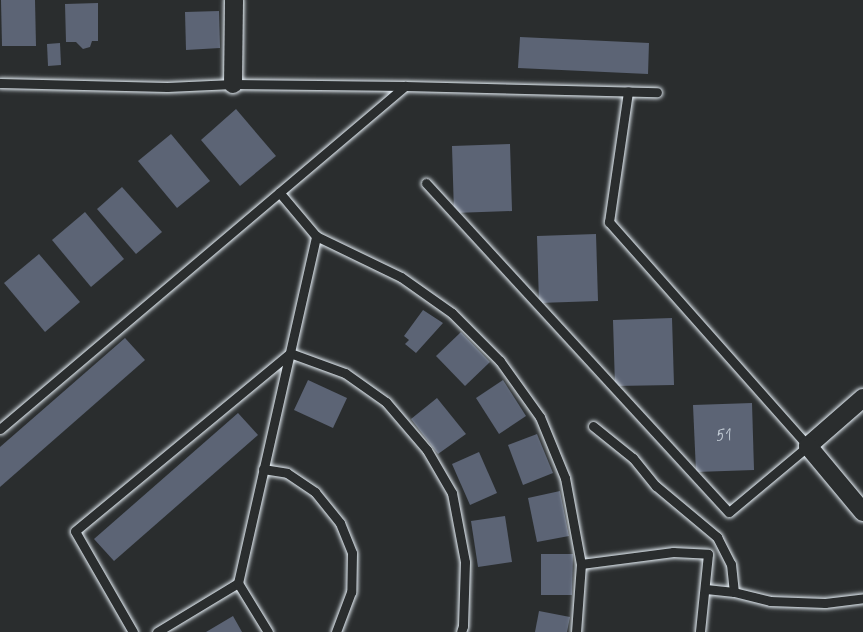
<!DOCTYPE html>
<style>
body{margin:0}
#map{position:relative;width:863px;height:632px;overflow:hidden;background:#2a2d2e;font-family:Mynerve,sans-serif}
div>[style]{position:absolute}
[style*='--x']{left:calc(var(--x)*1px);top:calc(var(--y)*1px);width:calc(var(--w)*1px);rotate:calc(var(--a)*1deg)}
.building>*{inset:0;background:#5c6475}
.roads{filter:drop-shadow(0 0 2px #e8f1f8) drop-shadow(0 0 2px #e8f1f8)}
.lane>*{height:9px;margin:-4.5px;padding:0 4.5px;transform-origin:4.5px;border-radius:4.5px;background:#2a2d2e}
.street>*{height:18px;margin:-9px;padding:0 9px;transform-origin:9px;border-radius:9px;background:#2a2d2e}
span{translate:-50% -50%;white-space:nowrap;text-align:center;line-height:1.15;-webkit-text-stroke:4.5px #2a2d2e;paint-order:stroke}
.number-label{font-size:15px;color:#c5ced7}
.number-label span{-webkit-text-stroke-width:0}
</style>
<div id="map">
<div class="building">
<div style="clip-path:polygon(1px 0,35px 0,36px 46px,2px 46px)"></div>
<div style="clip-path:polygon(98px 3px,98px 41px,92px 41px,90px 47px,83px 49px,76px 42px,66px 42px,65px 4px)"></div>
<div style="clip-path:polygon(219px 11px,220px 48px,186px 50px,185px 12px)"></div>
<div style="clip-path:polygon(520px 37px,649px 43px,648px 74px,518px 68px)"></div>
<div style="clip-path:polygon(60px 43px,61px 65px,48px 66px,47px 44px)"></div>
<div style="clip-path:polygon(236px 109px,276px 156px,240px 186px,201px 140px)"></div>
<div style="clip-path:polygon(171px 134px,210px 181px,177px 208px,138px 161px)"></div>
<div style="clip-path:polygon(510px 144px,512px 211px,454px 213px,452px 146px)"></div>
<div style="clip-path:polygon(122px 187px,162px 232px,136px 254px,97px 209px)"></div>
<div style="clip-path:polygon(85px 212px,124px 259px,91px 287px,52px 240px)"></div>
<div style="clip-path:polygon(596px 234px,598px 301px,539px 303px,537px 236px)"></div>
<div style="clip-path:polygon(39px 254px,80px 302px,45px 332px,4px 283px)"></div>
<div style="clip-path:polygon(423px 310px,443px 323px,416px 353px,405px 344px,409px 340px,404px 336px)"></div>
<div style="clip-path:polygon(672px 318px,674px 385px,615px 386px,613px 320px)"></div>
<div style="clip-path:polygon(461px 332px,490px 362px,465px 386px,436px 356px)"></div>
<div style="clip-path:polygon(125px 338px,145px 360px,0 487px,0 447px)"></div>
<div style="clip-path:polygon(308px 380px,347px 398px,333px 428px,294px 410px)"></div>
<div style="clip-path:polygon(503px 380px,526px 416px,499px 434px,476px 398px)"></div>
<div style="clip-path:polygon(437px 398px,466px 434px,438px 454px,411px 419px)"></div>
<div style="clip-path:polygon(752px 403px,754px 470px,696px 472px,693px 405px)"></div>
<div style="clip-path:polygon(238px 413px,258px 435px,114px 561px,94px 539px)"></div>
<div style="clip-path:polygon(537px 434px,553px 473px,523px 485px,508px 445px)"></div>
<div style="clip-path:polygon(479px 452px,497px 493px,470px 505px,452px 464px)"></div>
<div style="clip-path:polygon(560px 491px,569px 536px,537px 542px,528px 498px)"></div>
<div style="clip-path:polygon(505px 516px,512px 562px,478px 567px,471px 521px)"></div>
<div style="clip-path:polygon(541px 554px,573px 554px,572px 595px,541px 595px)"></div>
<div style="clip-path:polygon(539px 611px,570px 617px,567px 632px,535px 632px)"></div>
<div style="clip-path:polygon(233px 616px,242px 632px,206px 632px)"></div>
</div>
<div class="roads">
<div class="lane">
<div style="--x:0;--y:83;--w:167;--a:1.4"></div>
<div style="--x:167;--y:87;--w:66;--a:-2.6"></div>
<div style="--x:233;--y:84;--w:172;--a:0.7"></div>
<div style="--x:405;--y:86;--w:252;--a:1.4"></div>
<div style="--x:426;--y:183;--w:447;--a:47.4"></div>
<div style="--x:729;--y:512;--w:103;--a:-39.9"></div>
<div style="--x:808;--y:446;--w:300;--a:-131.6"></div>
<div style="--x:609;--y:222;--w:132;--a:-81.7"></div>
<div style="--x:316;--y:236;--w:94;--a:25.8"></div>
<div style="--x:401;--y:277;--w:62;--a:35.2"></div>
<div style="--x:452;--y:313;--w:68;--a:45"></div>
<div style="--x:500;--y:361;--w:69;--a:54.5"></div>
<div style="--x:540;--y:417;--w:66;--a:67.7"></div>
<div style="--x:565;--y:478;--w:87;--a:79.5"></div>
<div style="--x:581;--y:564;--w:68;--a:94.2"></div>
<div style="--x:593;--y:426;--w:51;--a:38.7"></div>
<div style="--x:633;--y:458;--w:36;--a:51"></div>
<div style="--x:656;--y:486;--w:80;--a:39.9"></div>
<div style="--x:717;--y:537;--w:30;--a:63"></div>
<div style="--x:731;--y:564;--w:28;--a:84"></div>
<div style="--x:0;--y:429;--w:531;--a:-40.26"></div>
<div style="--x:263;--y:469;--w:24;--a:9"></div>
<div style="--x:287;--y:473;--w:34;--a:34"></div>
<div style="--x:315;--y:492;--w:40;--a:51"></div>
<div style="--x:340;--y:523;--w:32;--a:68"></div>
<div style="--x:352;--y:553;--w:39;--a:91"></div>
<div style="--x:351;--y:592;--w:43;--a:110.6"></div>
<div style="--x:581;--y:564;--w:93;--a:-7.4"></div>
<div style="--x:673;--y:552;--w:35;--a:3"></div>
<div style="--x:708;--y:554;--w:78;--a:95.9"></div>
<div style="--x:706;--y:589;--w:28;--a:6"></div>
<div style="--x:734;--y:592;--w:37;--a:14"></div>
<div style="--x:770;--y:601;--w:55;--a:2.1"></div>
<div style="--x:825;--y:603;--w:38;--a:-7"></div>
<div style="--x:133;--y:632;--w:116;--a:-119.9"></div>
<div style="--x:75;--y:531;--w:279;--a:-39.6"></div>
<div style="--x:290;--y:353;--w:59;--a:20"></div>
<div style="--x:345;--y:373;--w:50;--a:35.3"></div>
<div style="--x:386;--y:402;--w:63;--a:49.5"></div>
<div style="--x:427;--y:450;--w:50;--a:59.8"></div>
<div style="--x:452;--y:493;--w:70;--a:79.3"></div>
<div style="--x:465;--y:562;--w:64;--a:91.8"></div>
<div style="--x:463;--y:626;--w:6;--a:108"></div>
<div style="--x:157;--y:632;--w:95;--a:-31.2"></div>
<div style="--x:268;--y:632;--w:57;--a:-121.5"></div>
<div style="--x:238;--y:583;--w:356;--a:-77.3"></div>
<div style="--x:316;--y:236;--w:57;--a:-130.1"></div>
</div>
<div class="street">
<div style="--x:233;--y:84;--w:84;--a:-89.3"></div>
<div style="--x:863;--y:398;--w:73;--a:138.9"></div>
<div style="--x:808;--y:446;--w:86;--a:50.2"></div>
</div>
</div>
<div class="number-label">
<span style="left:724px;top:437px">51</span>
</div>
</div>
